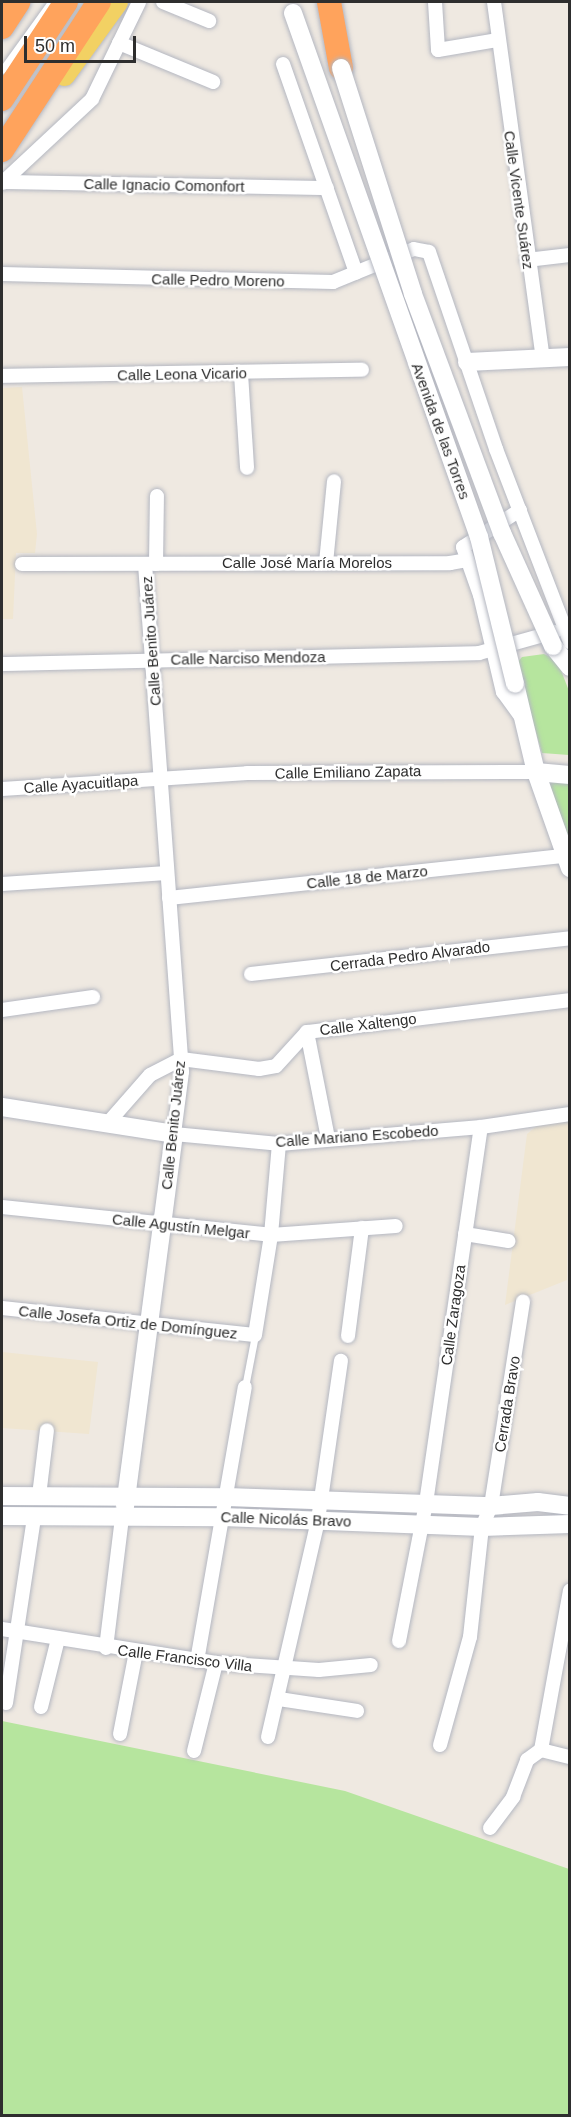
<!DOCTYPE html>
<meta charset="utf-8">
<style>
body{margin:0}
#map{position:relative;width:571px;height:2117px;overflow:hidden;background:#efe9e1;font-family:Arial,sans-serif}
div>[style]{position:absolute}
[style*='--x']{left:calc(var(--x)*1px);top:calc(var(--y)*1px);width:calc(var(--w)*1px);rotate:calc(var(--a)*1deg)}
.education>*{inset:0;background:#f0e6d1}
.green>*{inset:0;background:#b6e59e}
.roads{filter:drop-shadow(0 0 2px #b4b7c1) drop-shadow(0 0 2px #b4b7c1)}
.lane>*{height:7px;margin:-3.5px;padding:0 3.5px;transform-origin:3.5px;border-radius:3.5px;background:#fff}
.street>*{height:14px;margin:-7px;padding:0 7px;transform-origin:7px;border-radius:7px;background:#fff}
.secondary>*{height:18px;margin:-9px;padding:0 9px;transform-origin:9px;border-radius:9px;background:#fff}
.primary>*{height:21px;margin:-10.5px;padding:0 10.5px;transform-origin:10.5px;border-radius:10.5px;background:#f2d163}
.highway>*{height:24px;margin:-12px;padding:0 12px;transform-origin:12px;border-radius:12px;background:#ffa35c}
.bridges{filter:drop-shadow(0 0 2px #b4b7c1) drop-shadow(0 0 2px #b4b7c1)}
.secondary-bridge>*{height:18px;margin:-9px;padding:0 9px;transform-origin:9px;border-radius:9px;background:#fff}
span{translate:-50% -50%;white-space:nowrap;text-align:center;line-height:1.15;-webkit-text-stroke:5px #fff;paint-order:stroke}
.street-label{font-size:15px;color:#2e2e2e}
.frame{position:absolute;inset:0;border:3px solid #2e2e2e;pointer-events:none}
.scale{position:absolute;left:24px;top:36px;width:112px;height:27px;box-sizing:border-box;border:3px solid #2e2e2e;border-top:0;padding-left:8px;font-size:18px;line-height:21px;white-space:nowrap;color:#2e2e2e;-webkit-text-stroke:4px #fff;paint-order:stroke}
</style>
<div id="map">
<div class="education">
<div style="clip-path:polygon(22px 387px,37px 534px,35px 553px,16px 553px,13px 619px,2px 619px,2px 388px)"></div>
<div style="clip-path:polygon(569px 1121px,567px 1280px,505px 1305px,527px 1134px,539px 1124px)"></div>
<div style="clip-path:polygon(2px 1352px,98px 1362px,89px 1434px,2px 1428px)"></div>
</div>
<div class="green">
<div style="clip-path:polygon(544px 654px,557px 660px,569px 691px,569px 755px,542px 753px,516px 664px,522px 657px)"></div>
<div style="clip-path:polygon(548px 781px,569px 783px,569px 838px)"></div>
<div style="clip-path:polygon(2px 1721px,345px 1791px,569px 1869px,569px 2115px,2px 2115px)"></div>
</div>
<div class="roads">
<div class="lane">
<div style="--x:2;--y:70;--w:84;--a:-54.2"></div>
<div style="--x:245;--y:1387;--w:53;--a:-79.1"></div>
</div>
<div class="street">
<div style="--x:163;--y:2;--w:50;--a:22.4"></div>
<div style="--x:435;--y:2;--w:48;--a:86.4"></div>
<div style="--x:438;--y:50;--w:61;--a:-9.5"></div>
<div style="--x:494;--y:2;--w:360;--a:82.2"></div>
<div style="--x:119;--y:43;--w:102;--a:22.5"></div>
<div style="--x:283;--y:64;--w:221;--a:70.7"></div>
<div style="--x:2;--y:182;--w:325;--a:1.1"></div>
<div style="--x:2;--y:183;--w:123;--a:-43"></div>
<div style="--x:92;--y:99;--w:108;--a:-64.1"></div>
<div style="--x:527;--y:260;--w:43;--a:-6.6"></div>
<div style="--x:2;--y:274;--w:331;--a:1.4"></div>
<div style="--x:333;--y:282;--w:87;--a:-22.2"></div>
<div style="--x:414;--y:249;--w:15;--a:11"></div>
<div style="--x:429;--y:252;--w:208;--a:71.2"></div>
<div style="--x:496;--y:449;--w:207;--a:69"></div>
<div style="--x:241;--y:374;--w:94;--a:86.3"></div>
<div style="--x:2;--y:376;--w:360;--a:-1"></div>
<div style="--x:520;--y:510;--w:68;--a:147"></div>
<div style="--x:463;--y:547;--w:51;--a:70.5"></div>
<div style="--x:480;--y:595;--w:100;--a:76.7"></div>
<div style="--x:503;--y:692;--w:29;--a:54"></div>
<div style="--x:326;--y:563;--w:82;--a:-84.4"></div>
<div style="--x:22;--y:564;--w:428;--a:-0.1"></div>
<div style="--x:450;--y:563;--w:17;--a:-10"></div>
<div style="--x:145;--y:564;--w:509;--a:85.83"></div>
<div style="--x:182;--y:1072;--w:63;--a:97.4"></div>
<div style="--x:174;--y:1134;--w:105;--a:5.4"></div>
<div style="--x:279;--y:1144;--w:203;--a:-4.8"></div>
<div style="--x:481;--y:1127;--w:90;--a:-8.3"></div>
<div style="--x:156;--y:564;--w:68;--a:-89.2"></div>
<div style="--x:2;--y:664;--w:477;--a:-1.3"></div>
<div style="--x:479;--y:653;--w:78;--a:-15.6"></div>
<div style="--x:2;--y:789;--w:246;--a:-3.7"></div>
<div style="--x:247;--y:773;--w:289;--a:-0.2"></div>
<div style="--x:2;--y:884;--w:165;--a:-3.8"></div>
<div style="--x:169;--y:898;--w:398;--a:-6.1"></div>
<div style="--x:251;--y:974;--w:321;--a:-6.4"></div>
<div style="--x:2;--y:1010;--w:92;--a:-8.1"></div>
<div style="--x:307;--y:1032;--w:108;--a:78.8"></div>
<div style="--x:107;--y:1124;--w:65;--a:-48.7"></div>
<div style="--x:150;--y:1075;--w:35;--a:-27"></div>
<div style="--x:181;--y:1059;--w:79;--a:7.3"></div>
<div style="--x:259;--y:1069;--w:17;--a:-10"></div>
<div style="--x:276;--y:1066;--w:46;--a:-47.6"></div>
<div style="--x:307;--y:1032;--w:265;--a:-6.9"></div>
<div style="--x:2;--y:1207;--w:270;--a:5.9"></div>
<div style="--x:271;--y:1235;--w:125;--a:-4.1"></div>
<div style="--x:465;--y:1234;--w:44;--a:9.2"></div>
<div style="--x:2;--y:1308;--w:254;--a:6.1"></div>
<div style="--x:255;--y:1335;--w:101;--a:-80.9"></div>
<div style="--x:271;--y:1235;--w:91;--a:-85"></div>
<div style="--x:348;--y:1336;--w:109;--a:-82.6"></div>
<div style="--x:39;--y:1496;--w:66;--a:-83.1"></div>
<div style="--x:2;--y:1629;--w:217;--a:9"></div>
<div style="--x:216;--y:1663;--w:103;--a:3.9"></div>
<div style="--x:319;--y:1670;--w:52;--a:-5.5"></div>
<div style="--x:399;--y:1641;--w:141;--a:-78.9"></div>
<div style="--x:426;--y:1503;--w:380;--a:-81.7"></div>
<div style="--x:106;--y:1648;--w:132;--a:-83"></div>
<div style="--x:197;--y:1661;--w:278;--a:-80.1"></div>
<div style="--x:279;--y:1699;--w:79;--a:8.7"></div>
<div style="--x:6;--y:1703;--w:188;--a:-81.4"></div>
<div style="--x:41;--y:1707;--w:70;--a:-76"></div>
<div style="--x:120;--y:1734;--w:84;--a:-79"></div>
<div style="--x:268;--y:1737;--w:223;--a:-77"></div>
<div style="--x:318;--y:1520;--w:161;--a:-81.8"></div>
<div style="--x:440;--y:1745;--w:112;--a:-74.5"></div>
<div style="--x:470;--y:1637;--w:111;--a:-83.8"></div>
<div style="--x:482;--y:1527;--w:23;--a:-67"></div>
<div style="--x:491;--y:1506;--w:207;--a:-81.1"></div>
<div style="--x:541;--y:1750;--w:30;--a:14"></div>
<div style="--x:194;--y:1751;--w:91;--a:-76"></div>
<div style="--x:490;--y:1828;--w:39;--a:-53"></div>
<div style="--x:513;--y:1797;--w:40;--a:-69"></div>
<div style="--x:527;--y:1760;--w:17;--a:-36"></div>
<div style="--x:541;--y:1750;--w:162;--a:-79.7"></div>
</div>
<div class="secondary">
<div style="--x:467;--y:362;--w:103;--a:-2.8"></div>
<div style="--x:553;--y:646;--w:27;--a:51"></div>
<div style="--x:515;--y:684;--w:90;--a:76.6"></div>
<div style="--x:536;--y:772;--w:102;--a:70.5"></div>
<div style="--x:536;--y:772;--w:34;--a:5"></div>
<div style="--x:2;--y:1107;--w:174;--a:8.9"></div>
<div style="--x:174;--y:1134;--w:376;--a:97.5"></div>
<div style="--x:2;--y:1496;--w:225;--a:0.3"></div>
<div style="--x:227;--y:1497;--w:264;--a:2"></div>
<div style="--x:491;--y:1506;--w:47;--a:-4.9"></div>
<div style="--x:538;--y:1502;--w:32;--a:7"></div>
<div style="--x:2;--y:1516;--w:221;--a:0.3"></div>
<div style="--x:223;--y:1517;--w:259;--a:2.2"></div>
<div style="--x:482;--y:1527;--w:88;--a:-2"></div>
</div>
<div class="primary">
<div style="--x:64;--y:75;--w:90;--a:-54"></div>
</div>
<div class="highway">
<div style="--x:329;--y:2;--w:67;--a:79.7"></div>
<div style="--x:2;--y:27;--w:30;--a:-57"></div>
<div style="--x:2;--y:99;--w:116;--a:-56.6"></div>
<div style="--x:2;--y:150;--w:177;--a:-56.8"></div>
</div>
</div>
<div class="bridges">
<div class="secondary-bridge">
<div style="--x:293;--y:13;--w:556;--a:70.46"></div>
<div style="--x:479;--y:537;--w:151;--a:76.2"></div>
<div style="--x:341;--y:68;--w:237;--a:72.3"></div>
<div style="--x:413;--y:294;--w:255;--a:69.6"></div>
<div style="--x:502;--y:533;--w:124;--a:65.7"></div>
</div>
</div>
<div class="street-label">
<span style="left:164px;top:185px;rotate:1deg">Calle Ignacio Comonfort</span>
<span style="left:519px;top:200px;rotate:82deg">Calle Vicente Suárez</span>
<span style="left:218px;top:280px;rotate:1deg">Calle Pedro Moreno</span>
<span style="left:182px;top:374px;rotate:-1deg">Calle Leona Vicario</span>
<span style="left:441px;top:431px;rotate:70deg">Avenida de las Torres</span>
<span style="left:307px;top:563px">Calle José María Morelos</span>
<span style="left:151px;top:641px;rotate:-94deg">Calle Benito Juárez</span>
<span style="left:248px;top:658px;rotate:-1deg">Calle Narciso Mendoza</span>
<span style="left:348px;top:772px;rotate:-1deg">Calle Emiliano Zapata</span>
<span style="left:81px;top:784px;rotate:-4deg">Calle Ayacuitlapa</span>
<span style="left:367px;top:877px;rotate:-6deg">Calle 18 de Marzo</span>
<span style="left:410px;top:956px;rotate:-7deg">Cerrada Pedro Alvarado</span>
<span style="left:368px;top:1024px;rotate:-7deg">Calle Xaltengo</span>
<span style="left:173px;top:1125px;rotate:-84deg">Calle Benito Juárez</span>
<span style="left:357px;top:1136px;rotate:-4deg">Calle Mariano Escobedo</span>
<span style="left:181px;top:1226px;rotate:6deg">Calle Agustín Melgar</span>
<span style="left:453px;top:1315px;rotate:-82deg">Calle Zaragoza</span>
<span style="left:128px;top:1322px;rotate:6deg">Calle Josefa Ortiz de Domínguez</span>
<span style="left:507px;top:1404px;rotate:-81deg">Cerrada Bravo</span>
<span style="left:286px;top:1519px;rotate:2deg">Calle Nicolás Bravo</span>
<span style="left:185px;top:1658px;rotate:7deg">Calle Francisco Villa</span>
</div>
<div class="frame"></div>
<div class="scale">50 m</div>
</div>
